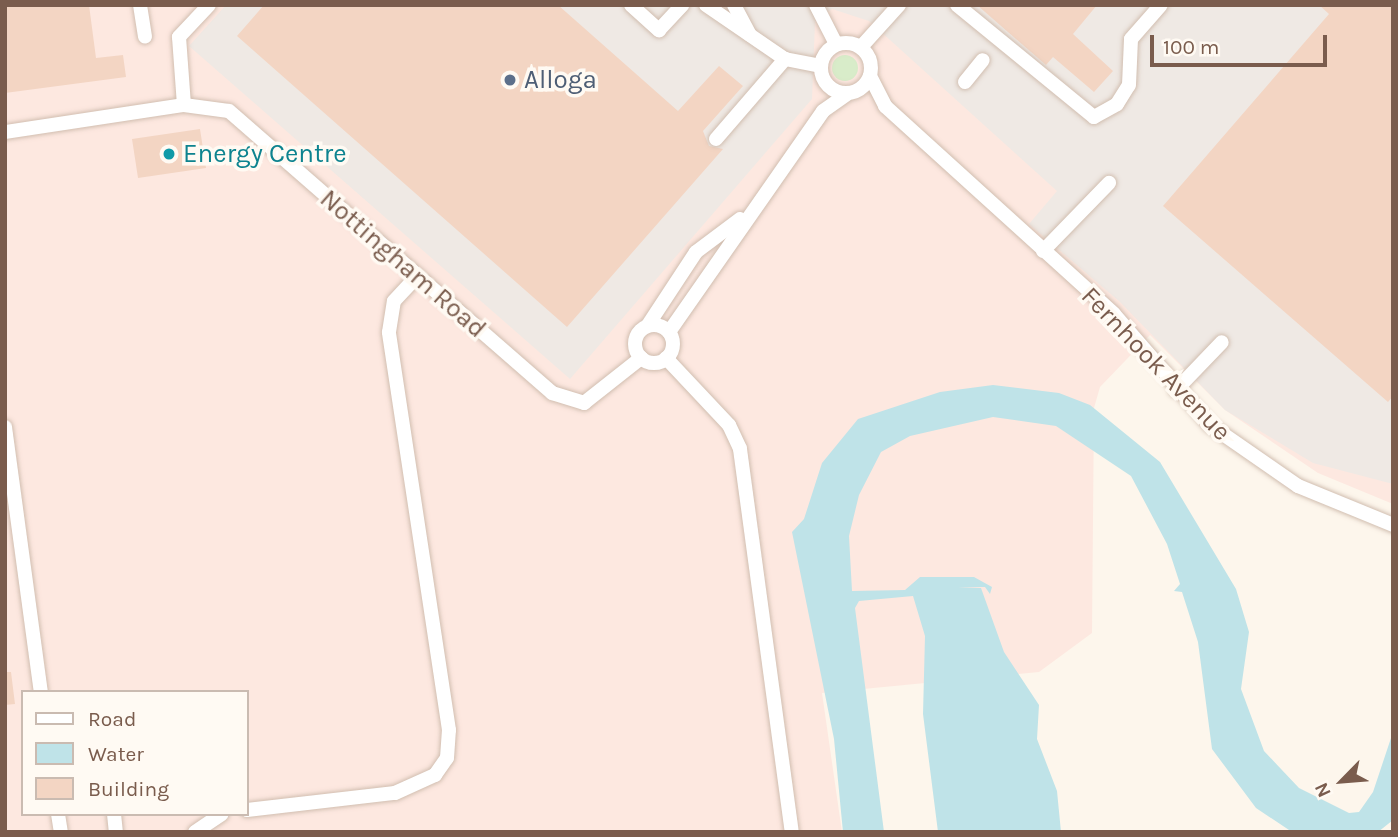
<!DOCTYPE html>
<style>
body{margin:0}
#map{position:relative;width:1398px;height:837px;overflow:hidden;background:#fdf6ec;font-family:Karla,sans-serif}
div>[style]{position:absolute}
[style*='--x']{left:calc(var(--x)*1px);top:calc(var(--y)*1px);width:calc(var(--w)*1px);rotate:calc(var(--a)*1deg)}
.commercial>*{inset:0;background:#fde8e0}
.industrial>*{inset:0;background:#efe9e4}
.green>*{inset:0;background:#d8ecc9}
.round{border-radius:50%}
.water>*{inset:0;background:#bfe3e8}
.building>*{inset:0;background:#f3d5c3}
.roads{filter:drop-shadow(0 0 2px #d1beb0) drop-shadow(0 0 2px #d1beb0)}
.minor>*{height:14px;margin:-7px;padding:0 7px;transform-origin:7px;border-radius:7px;background:#fff}
.minor>.ring{margin:-7px;padding:0;box-sizing:content-box;background:none;border:14px solid #fff;border-radius:50%}
.dots>*{width:19px;height:19px;translate:-50% -50%;box-sizing:border-box;border:4px solid #fffaf3;border-radius:50%}
span{translate:-50% -50%;white-space:nowrap;text-align:center;line-height:1.15;-webkit-text-stroke:7px #fffaf3;paint-order:stroke}
.service-label{font-size:26px;color:#4e5e75}
.left{translate:0 -50%;text-align:left}
.culture-label{font-size:26px;color:#0d838f}
.street-label{font-size:26px;color:#7a5c4d}
.frame{position:absolute;inset:0;border:7px solid #7a5c4d;pointer-events:none}
.legend{position:absolute;left:21px;top:690px;width:228px;height:126px;box-sizing:border-box;background:#fffaf3;border:2px solid #cabbb1;margin:0;padding:9px 12px;list-style:none;font-size:21px;color:#7a5c4d}
.legend li{display:flex;align-items:center;gap:14px;height:35px}
.legend b{width:35px;border:2px solid #cabbb1}
.north{position:absolute;left:1307px;top:746px;width:70px;height:70px;-webkit-text-stroke:5px #fffaf3;paint-order:stroke;rotate:245deg;font-size:19px;font-weight:700;line-height:28px;text-align:center;color:#7a5c4d}
.north::after{content:'';display:block;margin:auto;width:24px;height:32px;background:#7a5c4d;clip-path:polygon(50% 0,100% 100%,50% 72%,0 100%)}
.scale{position:absolute;left:1150px;top:35px;width:177px;height:32px;box-sizing:border-box;border:4px solid #7a5c4d;border-top:0;padding-left:9px;font-size:21px;line-height:24px;white-space:nowrap;color:#7a5c4d;-webkit-text-stroke:5px #fffaf3;paint-order:stroke}
</style>
<div id="map">
<div class="commercial">
<div style="clip-path:polygon(evenodd,5px 5px,1393px 5px,1393px 504px,1318px 473px,1225px 410px,1150px 335px,1100px 387px,1094px 408px,1092px 633px,1039px 672px,822px 693px,842px 832px,5px 832px,5px 5px,23px 692px,247px 692px,247px 814px,23px 814px,23px 692px)"></div>
</div>
<div class="industrial">
<div style="clip-path:polygon(226px 5px,1393px 5px,1393px 484px,1313px 463px,1225px 410px,1120px 302px,1029px 224px,1057px 191px,869px 21px,832px 9px,815px 22px,812px 99px,570px 379px,189px 46px)"></div>
</div>
<div class="green">
<div class="round" style="left:832px;top:55px;width:26px;height:26px"></div>
</div>
<div class="water">
<div style="clip-path:polygon(993px 385px,1059px 393px,1090px 405px,1160px 462px,1236px 589px,1249px 632px,1241px 689px,1264px 751px,1299px 788px,1349px 813px,1359px 812px,1373px 792px,1393px 732px,1393px 820px,1378px 832px,1292px 832px,1256px 808px,1212px 749px,1198px 642px,1182px 592px,1174px 591px,1180px 584px,1167px 544px,1131px 476px,1056px 426px,993px 417px,910px 436px,881px 452px,859px 495px,849px 536px,852px 591px,905px 590px,920px 577px,974px 577px,992px 587px,990px 594px,985px 587px,958px 587px,981px 588px,1004px 652px,1039px 705px,1037px 739px,1057px 791px,1061px 832px,938px 832px,923px 714px,925px 636px,913px 596px,859px 601px,855px 608px,884px 832px,843px 832px,834px 739px,792px 532px,804px 519px,822px 463px,858px 419px,940px 392px)"></div>
</div>
<div class="building">
<div style="clip-path:polygon(5px 5px,89px 5px,96px 58px,123px 55px,126px 77px,5px 93px)"></div>
<div style="clip-path:polygon(264px 5px,558px 5px,678px 111px,719px 66px,743px 86px,703px 131px,709px 146px,723px 149px,567px 327px,237px 36px)"></div>
<div style="clip-path:polygon(977px 5px,1097px 5px,1073px 34px,1113px 71px,1094px 92px,1053px 57px,1046px 65px)"></div>
<div style="clip-path:polygon(1319px 5px,1393px 5px,1393px 396px,1388px 402px,1163px 206px,1329px 14px)"></div>
<div style="clip-path:polygon(200px 129px,206px 168px,138px 178px,132px 139px)"></div>
<div style="clip-path:polygon(5px 672px,11px 672px,15px 704px,5px 705px)"></div>
</div>
<div class="roads">
<div class="minor">
<div style="--x:140;--y:5;--w:32;--a:81"></div>
<div style="--x:209;--y:5;--w:44;--a:133.2"></div>
<div style="--x:179;--y:37;--w:68;--a:85.8"></div>
<div style="--x:184;--y:105;--w:45;--a:7.6"></div>
<div style="--x:229;--y:111;--w:429;--a:41.1"></div>
<div style="--x:552;--y:393;--w:34;--a:17"></div>
<div style="--x:584;--y:403;--w:73;--a:-38.3"></div>
<div style="--x:631;--y:5;--w:38;--a:42"></div>
<div style="--x:659;--y:30;--w:34;--a:-47"></div>
<div style="--x:706;--y:5;--w:96;--a:34.4"></div>
<div style="--x:785;--y:59;--w:36;--a:11"></div>
<div style="--x:734;--y:5;--w:34;--a:62"></div>
<div style="--x:816;--y:5;--w:44;--a:62.9"></div>
<div style="--x:957;--y:5;--w:177;--a:39.3"></div>
<div style="--x:1094;--y:117;--w:26;--a:-29"></div>
<div style="--x:1117;--y:104;--w:22;--a:-58"></div>
<div style="--x:1129;--y:85;--w:46;--a:-87.5"></div>
<div style="--x:1131;--y:39;--w:45;--a:-48.6"></div>
<div class="ring" style="left:821px;top:43px;width:36px;height:36px"></div>
<div style="--x:861;--y:47;--w:57;--a:-47.9"></div>
<div style="--x:870;--y:76;--w:34;--a:63"></div>
<div style="--x:885;--y:106;--w:309;--a:42.2"></div>
<div style="--x:1114;--y:314;--w:147;--a:49.1"></div>
<div style="--x:1210;--y:425;--w:107;--a:34.7"></div>
<div style="--x:1298;--y:486;--w:103;--a:22.3"></div>
<div style="--x:965;--y:82;--w:28;--a:-51"></div>
<div style="--x:5;--y:132;--w:181;--a:-8.6"></div>
<div style="--x:716;--y:139;--w:106;--a:-49.2"></div>
<div style="--x:1043;--y:251;--w:95;--a:-45.9"></div>
<div style="--x:648;--y:325;--w:87;--a:-56.7"></div>
<div style="--x:696;--y:252;--w:55;--a:-36.9"></div>
<div class="ring" style="left:635px;top:325px;width:24px;height:24px"></div>
<div style="--x:669;--y:332;--w:269;--a:-55.1"></div>
<div style="--x:823;--y:111;--w:29;--a:-35"></div>
<div style="--x:666;--y:358;--w:92;--a:46.8"></div>
<div style="--x:729;--y:425;--w:26;--a:65"></div>
<div style="--x:740;--y:449;--w:387;--a:82.3"></div>
<div style="--x:1176;--y:390;--w:66;--a:-46.2"></div>
<div style="--x:5;--y:427;--w:267;--a:82.3"></div>
<div style="--x:247;--y:810;--w:149;--a:-6.6"></div>
<div style="--x:395;--y:793;--w:44;--a:-24.2"></div>
<div style="--x:435;--y:775;--w:21;--a:-55"></div>
<div style="--x:447;--y:758;--w:28;--a:-86"></div>
<div style="--x:449;--y:730;--w:402;--a:-98.6"></div>
<div style="--x:389;--y:332;--w:31;--a:-81"></div>
<div style="--x:394;--y:301;--w:33;--a:-47"></div>
<div style="--x:58;--y:814;--w:18;--a:81"></div>
<div style="--x:114;--y:814;--w:18;--a:84"></div>
<div style="--x:195;--y:832;--w:32;--a:-34"></div>
</div>
</div>
<div class="dots">
<div style="left:510px;top:80px;background:#5c6f8a"></div>
<div style="left:169px;top:154px;background:#0f9aa8"></div>
</div>
<div class="service-label">
<span class="left" style="left:524px;top:80px">Alloga</span>
</div>
<div class="culture-label">
<span class="left" style="left:183px;top:154px">Energy Centre</span>
</div>
<div class="street-label">
<span style="left:403px;top:264px;rotate:41deg">Nottingham Road</span>
<span style="left:1156px;top:364px;rotate:46deg">Fernhook Avenue</span>
</div>
<div class="frame"></div>
<ul class="legend">
<li><b style="height:9px;background:#fff"></b>Road</li>
<li><b style="height:19px;background:#bfe3e8"></b>Water</li>
<li><b style="height:19px;background:#f3d5c3"></b>Building</li>
</ul>
<div class="north">N</div>
<div class="scale">100 m</div>
</div>
